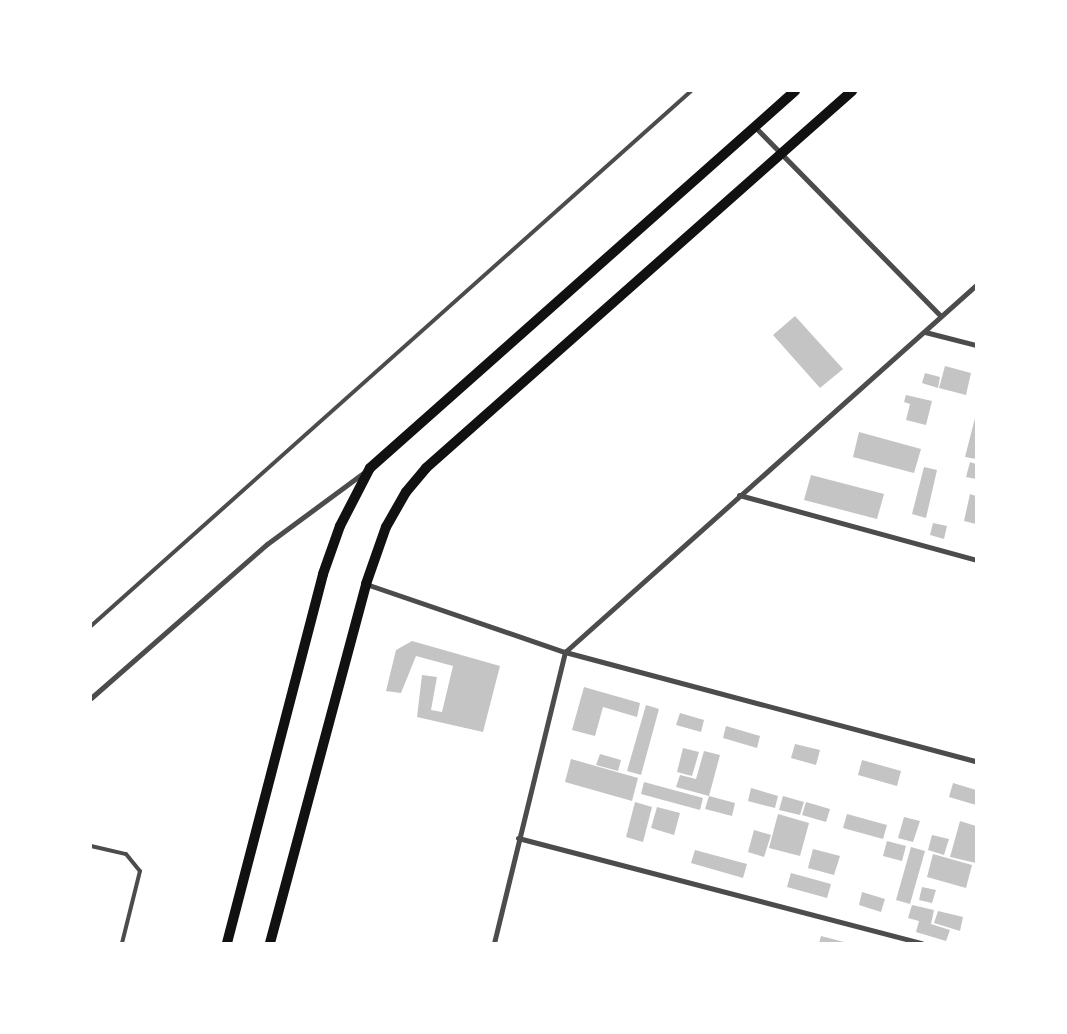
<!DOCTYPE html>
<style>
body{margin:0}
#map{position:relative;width:1067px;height:1034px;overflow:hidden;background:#fff;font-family:Montserrat,sans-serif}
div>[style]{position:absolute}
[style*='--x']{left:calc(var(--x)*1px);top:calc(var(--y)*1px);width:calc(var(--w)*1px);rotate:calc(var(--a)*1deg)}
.building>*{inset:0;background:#c4c4c4}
.service>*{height:4px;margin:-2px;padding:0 2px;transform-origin:2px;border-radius:2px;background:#4c4c4c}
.minor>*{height:5px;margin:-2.5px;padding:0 2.5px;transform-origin:2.5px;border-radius:2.5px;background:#4c4c4c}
.secondary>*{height:10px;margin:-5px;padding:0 5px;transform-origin:5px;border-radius:5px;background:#111}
span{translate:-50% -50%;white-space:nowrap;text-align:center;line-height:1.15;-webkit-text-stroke:5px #fff;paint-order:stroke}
.frame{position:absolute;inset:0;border:92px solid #fff;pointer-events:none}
</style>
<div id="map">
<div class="building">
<div style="clip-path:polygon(795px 316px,843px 369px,820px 388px,773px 335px)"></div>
<div style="clip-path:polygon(945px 366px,971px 373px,966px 395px,939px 388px)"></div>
<div style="clip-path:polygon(925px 373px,940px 377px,938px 388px,922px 383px)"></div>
<div style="clip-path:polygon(906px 395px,932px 401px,926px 425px,906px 420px,910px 404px,904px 402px)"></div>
<div style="clip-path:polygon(975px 418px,976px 418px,976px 459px,965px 457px)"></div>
<div style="clip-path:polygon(859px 432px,921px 449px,914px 473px,853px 457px)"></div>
<div style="clip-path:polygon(970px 462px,976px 464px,976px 479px,966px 477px)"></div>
<div style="clip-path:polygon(924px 467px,937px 470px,926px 518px,912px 514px)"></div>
<div style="clip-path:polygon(811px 475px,884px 494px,877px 519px,804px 500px)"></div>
<div style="clip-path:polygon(970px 494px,976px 496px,976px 524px,964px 521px)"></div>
<div style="clip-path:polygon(933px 523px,947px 526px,944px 539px,930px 535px)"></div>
<div style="clip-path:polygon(412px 641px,500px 666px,483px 732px,417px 717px,422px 675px,437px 677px,431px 710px,442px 712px,453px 666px,416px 656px,401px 693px,386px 691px,396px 650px)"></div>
<div style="clip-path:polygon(584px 687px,640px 703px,637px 717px,603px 707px,595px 736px,572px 730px)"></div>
<div style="clip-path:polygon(646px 705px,659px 709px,641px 775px,627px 771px)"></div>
<div style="clip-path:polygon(680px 713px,704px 720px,701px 732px,676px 725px)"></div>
<div style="clip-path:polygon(726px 726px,760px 736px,757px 748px,723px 738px)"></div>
<div style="clip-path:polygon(795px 744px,820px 750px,816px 765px,791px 758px)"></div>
<div style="clip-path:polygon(683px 748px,699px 752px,692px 776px,677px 772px)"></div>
<div style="clip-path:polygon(704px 751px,720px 755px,709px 796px,676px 787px,680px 775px,696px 779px)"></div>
<div style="clip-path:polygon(600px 754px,621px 760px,618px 771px,596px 765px)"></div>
<div style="clip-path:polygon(571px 759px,638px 778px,632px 801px,565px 782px)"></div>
<div style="clip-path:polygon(862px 760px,901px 771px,897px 786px,858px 775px)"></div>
<div style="clip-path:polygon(644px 782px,703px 798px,700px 810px,641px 794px)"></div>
<div style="clip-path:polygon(953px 783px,976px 790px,976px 805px,949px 797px)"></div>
<div style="clip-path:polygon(751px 788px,778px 796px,775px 808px,748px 801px)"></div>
<div style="clip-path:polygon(709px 796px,735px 803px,732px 816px,705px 809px)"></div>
<div style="clip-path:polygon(783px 796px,804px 802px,800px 815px,779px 810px)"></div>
<div style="clip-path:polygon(635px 802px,652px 807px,643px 842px,626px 837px)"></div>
<div style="clip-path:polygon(806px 802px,830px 809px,826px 822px,802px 815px)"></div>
<div style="clip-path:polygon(657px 807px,680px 813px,674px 835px,651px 828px)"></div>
<div style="clip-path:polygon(778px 814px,809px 823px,800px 856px,769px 848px)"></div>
<div style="clip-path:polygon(847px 814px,887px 825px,883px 839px,843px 828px)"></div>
<div style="clip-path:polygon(904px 817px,920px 821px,913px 842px,898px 838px)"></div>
<div style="clip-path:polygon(960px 821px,976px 826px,976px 863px,950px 857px)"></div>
<div style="clip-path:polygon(754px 830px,771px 835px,764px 857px,748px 852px)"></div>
<div style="clip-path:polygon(932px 835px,949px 839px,944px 855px,928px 850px)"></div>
<div style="clip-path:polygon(887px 841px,906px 846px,902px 861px,883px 856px)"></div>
<div style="clip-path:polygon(911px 847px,925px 851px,910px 904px,896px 900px)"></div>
<div style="clip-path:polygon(813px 849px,840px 856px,834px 875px,808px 868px)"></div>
<div style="clip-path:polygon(695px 850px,747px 864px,743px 878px,691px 863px)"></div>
<div style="clip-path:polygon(933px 854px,972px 865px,966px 888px,927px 877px)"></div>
<div style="clip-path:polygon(791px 873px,831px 884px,827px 898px,787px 887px)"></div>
<div style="clip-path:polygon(922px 887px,936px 890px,932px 903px,919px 900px)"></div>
<div style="clip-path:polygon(862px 892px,885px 899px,881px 912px,859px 905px)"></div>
<div style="clip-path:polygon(912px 905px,934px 910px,931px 924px,950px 930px,946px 941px,916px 932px,919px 921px,908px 918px)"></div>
<div style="clip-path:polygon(938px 911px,963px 917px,960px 931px,934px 923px)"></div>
<div style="clip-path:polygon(821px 936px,844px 942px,843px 943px,819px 943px)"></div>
</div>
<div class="service">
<div style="--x:91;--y:626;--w:804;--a:-41.72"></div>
<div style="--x:91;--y:846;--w:36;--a:13"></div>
<div style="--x:126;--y:854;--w:22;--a:51"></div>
<div style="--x:140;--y:871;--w:74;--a:104"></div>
</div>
<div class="minor">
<div style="--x:755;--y:127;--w:265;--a:45.5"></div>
<div style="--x:925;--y:332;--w:53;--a:14.3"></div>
<div style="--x:739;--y:495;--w:246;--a:15.3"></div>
<div style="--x:366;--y:584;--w:210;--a:18.9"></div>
<div style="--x:565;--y:652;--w:425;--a:14.9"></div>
<div style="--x:91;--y:698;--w:234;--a:-41.2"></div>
<div style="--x:267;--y:544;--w:123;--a:-36.4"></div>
<div style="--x:518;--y:838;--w:417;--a:14.6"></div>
<div style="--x:494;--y:943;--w:300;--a:-76.3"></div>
<div style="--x:565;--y:652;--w:551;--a:-41.76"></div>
</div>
<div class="secondary">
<div style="--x:227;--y:943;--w:381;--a:-75.4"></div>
<div style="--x:323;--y:574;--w:51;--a:-70.5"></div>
<div style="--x:340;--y:526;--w:65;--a:-62.7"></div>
<div style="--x:370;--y:468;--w:568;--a:-41.57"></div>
<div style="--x:270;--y:943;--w:372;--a:-75"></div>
<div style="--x:366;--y:584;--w:60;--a:-70.7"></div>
<div style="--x:386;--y:527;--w:40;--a:-60.3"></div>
<div style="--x:406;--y:492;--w:31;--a:-50"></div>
<div style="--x:426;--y:468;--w:569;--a:-41.51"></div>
</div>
<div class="frame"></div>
</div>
